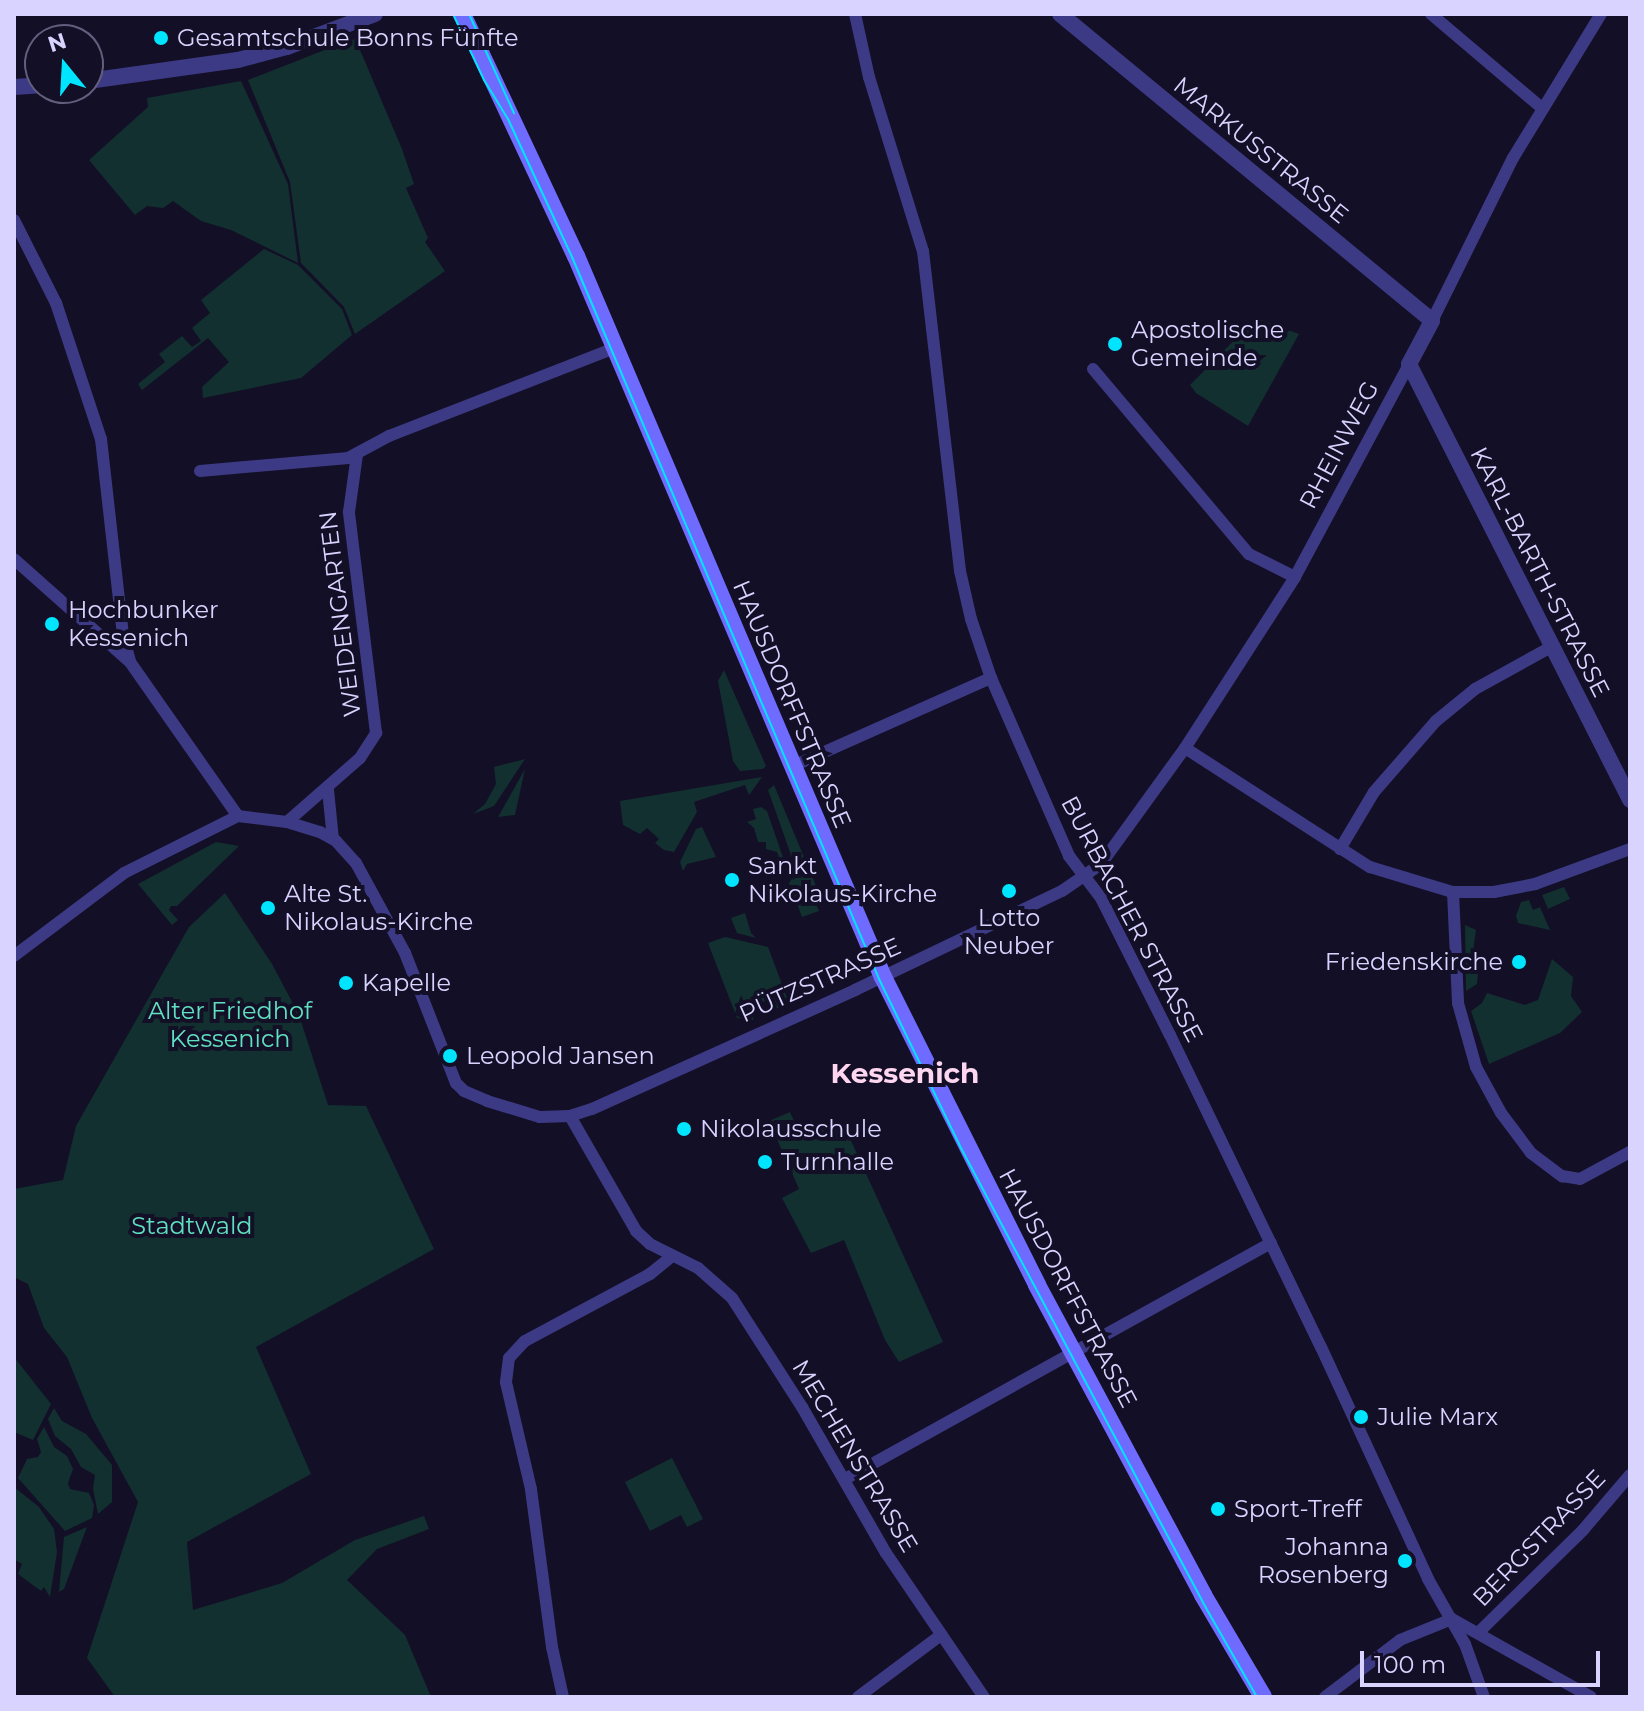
<!DOCTYPE html>
<meta charset="utf-8">
<style>
body{margin:0}
#map{position:relative;width:1644px;height:1711px;overflow:hidden;background:#130f26;font-family:Montserrat,sans-serif}
div>[style]{position:absolute}
[style*='--x']{left:calc(var(--x)*1px);top:calc(var(--y)*1px);width:calc(var(--w)*1px);rotate:calc(var(--a)*1deg)}
.green>*{inset:0;background:#12302f}
.minor>*{height:12px;margin:-6px;padding:0 6px;transform-origin:6px;border-radius:6px;background:#3d3a85}
.tertiary>*{height:16px;margin:-8px;padding:0 8px;transform-origin:8px;border-radius:8px;background:#3d3a85}
.secondary>*{height:18px;margin:-9px;padding:0 9px;transform-origin:9px;border-radius:9px;background:#6f6bff}
.tram>*{height:2px;margin:-1px;padding:0 1px;transform-origin:1px;border-radius:1px;background:#00e5ff}
.dots>*{width:22px;height:22px;translate:-50% -50%;box-sizing:border-box;border:4px solid #130f26;border-radius:50%}
span{translate:-50% -50%;white-space:nowrap;text-align:center;line-height:1.15;-webkit-text-stroke:8px #130f26;paint-order:stroke}
.poi-label{font-size:24px;color:#d9d4ff}
.left{translate:0 -50%;text-align:left}
.right{translate:-100% -50%;text-align:right}
.street-label{font-size:24px;color:#d9d4ff}
.park-label{font-size:24px;color:#5fe0c0}
.quarter-label{font-size:28px;color:#ffd6f0;font-weight:700}
.frame{position:absolute;inset:0;border:16px solid #d9d4ff;pointer-events:none}
.north{position:absolute;left:24px;top:24px;width:80px;height:80px;box-sizing:border-box;background:#130f26;border:2px solid #625e7d;border-radius:50%;rotate:342deg;font-size:22px;font-weight:700;line-height:32px;text-align:center;color:#d9d4ff}
.north::after{content:'';display:block;margin:auto;width:28px;height:36px;background:#00e5ff;clip-path:polygon(50% 0,100% 100%,50% 72%,0 100%)}
.scale{position:absolute;left:1360px;top:1651px;width:240px;height:36px;box-sizing:border-box;border:4px solid #d9d4ff;border-top:0;padding-left:10px;font-size:24px;line-height:28px;white-space:nowrap;color:#d9d4ff;-webkit-text-stroke:6px #130f26;paint-order:stroke}
</style>
<div id="map">
<div class="green">
<div style="clip-path:polygon(355px 38px,402px 149px,414px 184px,406px 188px,428px 238px,425px 242px,445px 271px,355px 334px,344px 307px,301px 263px,290px 182px,248px 80px)"></div>
<div style="clip-path:polygon(241px 81px,288px 184px,298px 263px,231px 230px,201px 221px,173px 201px,163px 208px,147px 206px,135px 215px,89px 160px,148px 107px,147px 98px)"></div>
<div style="clip-path:polygon(264px 249px,298px 265px,342px 309px,352px 335px,301px 378px,203px 398px,202px 387px,229px 362px,208px 338px,142px 390px,138px 384px,165px 362px,159px 354px,182px 336px,192px 347px,201px 341px,192px 328px,210px 313px,201px 300px)"></div>
<div style="clip-path:polygon(1256px 318px,1299px 334px,1248px 426px,1196px 393px,1190px 385px)"></div>
<div style="clip-path:polygon(724px 670px,766px 766px,763px 769px,740px 771px,733px 761px,718px 681px)"></div>
<div style="clip-path:polygon(525px 759px,494px 806px,473px 814px,485px 804px,496px 784px,494px 767px)"></div>
<div style="clip-path:polygon(525px 769px,515px 815px,498px 817px)"></div>
<div style="clip-path:polygon(762px 777px,749px 795px,745px 785px,694px 802px,697px 812px,674px 852px,664px 850px,655px 843px,659px 839px,647px 828px,640px 834px,623px 825px,620px 801px)"></div>
<div style="clip-path:polygon(774px 785px,819px 893px,813px 897px,819px 911px,802px 917px,789px 883px,797px 872px,768px 790px)"></div>
<div style="clip-path:polygon(761px 807px,767px 811px,786px 866px,778px 877px,773px 870px,781px 863px,777px 852px,766px 849px,766px 842px,758px 842px,754px 828px,747px 822px,756px 819px,753px 809px)"></div>
<div style="clip-path:polygon(702px 827px,716px 857px,687px 864px,683px 871px,680px 862px,696px 829px)"></div>
<div style="clip-path:polygon(216px 842px,239px 846px,177px 906px,171px 906px,169px 910px,178px 920px,172px 925px,138px 884px)"></div>
<div style="clip-path:polygon(1564px 887px,1570px 899px,1548px 909px,1542px 895px)"></div>
<div style="clip-path:polygon(225px 893px,272px 964px,299px 1015px,328px 1105px,366px 1106px,434px 1249px,256px 1347px,311px 1474px,187px 1542px,193px 1610px,282px 1583px,355px 1540px,424px 1516px,429px 1529px,377px 1549px,347px 1580px,405px 1635px,431px 1697px,115px 1697px,87px 1658px,138px 1502px,92px 1418px,67px 1357px,44px 1328px,28px 1284px,14px 1277px,14px 1189px,63px 1180px,76px 1126px,189px 927px)"></div>
<div style="clip-path:polygon(1529px 900px,1533px 910px,1540px 907px,1550px 930px,1518px 923px,1516px 916px,1521px 902px)"></div>
<div style="clip-path:polygon(745px 913px,751px 933px,756px 938px,737px 933px,731px 918px)"></div>
<div style="clip-path:polygon(1465px 925px,1476px 930px,1472px 959px,1479px 963px,1477px 984px,1466px 991px)"></div>
<div style="clip-path:polygon(725px 937px,768px 947px,789px 1003px,771px 1011px,765px 1001px,755px 1006px,753px 1020px,737px 1018px,708px 943px)"></div>
<div style="clip-path:polygon(1552px 959px,1573px 977px,1571px 996px,1582px 1012px,1560px 1033px,1489px 1064px,1471px 1011px,1482px 1003px,1487px 993px,1525px 1005px,1538px 1000px)"></div>
<div style="clip-path:polygon(790px 1112px,802px 1138px,842px 1121px,943px 1342px,899px 1362px,885px 1340px,844px 1240px,811px 1253px,782px 1198px,799px 1189px,769px 1121px)"></div>
<div style="clip-path:polygon(14px 1357px,51px 1404px,33px 1440px,14px 1432px)"></div>
<div style="clip-path:polygon(54px 1408px,62px 1421px,86px 1434px,112px 1465px,112px 1502px,98px 1514px,93px 1489px,95px 1475px,81px 1467px,71px 1449px,55px 1436px,48px 1419px)"></div>
<div style="clip-path:polygon(44px 1427px,54px 1447px,67px 1456px,73px 1469px,68px 1483px,70px 1489px,89px 1493px,94px 1505px,92px 1518px,65px 1531px,18px 1478px,27px 1459px,38px 1457px,41px 1452px,37px 1439px)"></div>
<div style="clip-path:polygon(672px 1458px,703px 1519px,687px 1527px,681px 1515px,650px 1531px,625px 1482px)"></div>
<div style="clip-path:polygon(14px 1487px,39px 1507px,54px 1529px,57px 1552px,50px 1597px,44px 1587px,41px 1591px,18px 1574px,22px 1564px,14px 1559px)"></div>
<div style="clip-path:polygon(87px 1527px,64px 1589px,59px 1592px,64px 1537px)"></div>
</div>
<div class="minor">
<div style="--x:855;--y:14;--w:65;--a:77.5"></div>
<div style="--x:869;--y:77;--w:182;--a:72.8"></div>
<div style="--x:923;--y:251;--w:322;--a:83.4"></div>
<div style="--x:960;--y:571;--w:49;--a:77.1"></div>
<div style="--x:971;--y:619;--w:62;--a:71.3"></div>
<div style="--x:991;--y:678;--w:194;--a:66.3"></div>
<div style="--x:1069;--y:856;--w:53;--a:52.7"></div>
<div style="--x:1101;--y:898;--w:153;--a:63.3"></div>
<div style="--x:1170;--y:1035;--w:347;--a:64.2"></div>
<div style="--x:1321;--y:1347;--w:255;--a:65.2"></div>
<div style="--x:1428;--y:1579;--w:75;--a:60.4"></div>
<div style="--x:1465;--y:1644;--w:56;--a:70.3"></div>
<div style="--x:1431;--y:14;--w:145;--a:40.3"></div>
<div style="--x:14;--y:220;--w:93;--a:63.2"></div>
<div style="--x:56;--y:303;--w:143;--a:71.7"></div>
<div style="--x:101;--y:439;--w:197;--a:83.6"></div>
<div style="--x:123;--y:635;--w:28;--a:75"></div>
<div style="--x:130;--y:662;--w:188;--a:55"></div>
<div style="--x:238;--y:816;--w:49;--a:7"></div>
<div style="--x:287;--y:822;--w:34;--a:17"></div>
<div style="--x:320;--y:832;--w:18;--a:29"></div>
<div style="--x:336;--y:841;--w:30;--a:48"></div>
<div style="--x:356;--y:863;--w:102;--a:61.4"></div>
<div style="--x:405;--y:953;--w:140;--a:68.6"></div>
<div style="--x:456;--y:1083;--w:11;--a:45"></div>
<div style="--x:464;--y:1091;--w:25;--a:23"></div>
<div style="--x:487;--y:1101;--w:55;--a:16.8"></div>
<div style="--x:540;--y:1117;--w:30;--a:-2"></div>
<div style="--x:570;--y:1116;--w:23;--a:-18"></div>
<div style="--x:592;--y:1109;--w:289;--a:-24.3"></div>
<div style="--x:855;--y:990;--w:229;--a:-25.6"></div>
<div style="--x:1062;--y:891;--w:47;--a:-34.7"></div>
<div style="--x:1101;--y:864;--w:143;--a:-54.1"></div>
<div style="--x:1185;--y:748;--w:203;--a:-57.2"></div>
<div style="--x:1295;--y:577;--w:242;--a:-61.8"></div>
<div style="--x:1432;--y:321;--w:182;--a:-63.6"></div>
<div style="--x:1513;--y:158;--w:169;--a:-58.6"></div>
<div style="--x:1093;--y:369;--w:242;--a:49.9"></div>
<div style="--x:1249;--y:554;--w:51;--a:26.6"></div>
<div style="--x:200;--y:471;--w:149;--a:-5"></div>
<div style="--x:348;--y:458;--w:47;--a:-28.2"></div>
<div style="--x:389;--y:436;--w:243;--a:-21.3"></div>
<div style="--x:14;--y:559;--w:155;--a:41.6"></div>
<div style="--x:1185;--y:748;--w:220;--a:32.8"></div>
<div style="--x:1370;--y:867;--w:87;--a:16.8"></div>
<div style="--x:1453;--y:892;--w:41;--a:0"></div>
<div style="--x:1494;--y:892;--w:42;--a:-11"></div>
<div style="--x:1535;--y:884;--w:101;--a:-20.2"></div>
<div style="--x:793;--y:766;--w:217;--a:-24"></div>
<div style="--x:328;--y:790;--w:49;--a:84.2"></div>
<div style="--x:287;--y:822;--w:97;--a:-41.2"></div>
<div style="--x:360;--y:758;--w:30;--a:-57"></div>
<div style="--x:376;--y:733;--w:223;--a:-97"></div>
<div style="--x:349;--y:512;--w:59;--a:-82.1"></div>
<div style="--x:1340;--y:849;--w:66;--a:-59.2"></div>
<div style="--x:1374;--y:792;--w:94;--a:-48.9"></div>
<div style="--x:1436;--y:721;--w:50;--a:-39.4"></div>
<div style="--x:1475;--y:689;--w:89;--a:-28.9"></div>
<div style="--x:1453;--y:892;--w:111;--a:87.4"></div>
<div style="--x:1458;--y:1003;--w:66;--a:74.3"></div>
<div style="--x:1476;--y:1067;--w:52;--a:61.5"></div>
<div style="--x:1501;--y:1113;--w:50;--a:53.1"></div>
<div style="--x:1531;--y:1153;--w:39;--a:37"></div>
<div style="--x:1562;--y:1176;--w:18;--a:9"></div>
<div style="--x:1580;--y:1179;--w:57;--a:-28.4"></div>
<div style="--x:14;--y:956;--w:138;--a:-37"></div>
<div style="--x:124;--y:873;--w:127;--a:-26.6"></div>
<div style="--x:570;--y:1116;--w:133;--a:60.1"></div>
<div style="--x:636;--y:1231;--w:19;--a:43"></div>
<div style="--x:650;--y:1244;--w:54;--a:26.6"></div>
<div style="--x:698;--y:1268;--w:45;--a:41.4"></div>
<div style="--x:732;--y:1298;--w:130;--a:57.3"></div>
<div style="--x:802;--y:1407;--w:168;--a:60.1"></div>
<div style="--x:886;--y:1553;--w:174;--a:55.8"></div>
<div style="--x:845;--y:1479;--w:487;--a:-29"></div>
<div style="--x:1452;--y:1619;--w:159;--a:29.3"></div>
<div style="--x:1479;--y:1632;--w:146;--a:-44.4"></div>
<div style="--x:1583;--y:1530;--w:72;--a:-49.5"></div>
<div style="--x:563;--y:1697;--w:51;--a:-102.4"></div>
<div style="--x:552;--y:1647;--w:159;--a:-97.6"></div>
<div style="--x:531;--y:1489;--w:110;--a:-103.2"></div>
<div style="--x:506;--y:1382;--w:24;--a:-83"></div>
<div style="--x:509;--y:1358;--w:23;--a:-47"></div>
<div style="--x:525;--y:1341;--w:142;--a:-28.2"></div>
<div style="--x:650;--y:1274;--w:28;--a:-39"></div>
<div style="--x:858;--y:1697;--w:104;--a:-36.8"></div>
<div style="--x:1325;--y:1697;--w:94;--a:-37.2"></div>
<div style="--x:1400;--y:1640;--w:56;--a:-22"></div>
</div>
<div class="tertiary">
<div style="--x:1060;--y:14;--w:482;--a:39.5"></div>
<div style="--x:1432;--y:321;--w:49;--a:118.1"></div>
<div style="--x:1409;--y:364;--w:489;--a:63.1"></div>
<div style="--x:88;--y:81;--w:151;--a:-8"></div>
<div style="--x:238;--y:60;--w:51;--a:-14.9"></div>
<div style="--x:287;--y:47;--w:94;--a:-20.6"></div>
<div style="--x:14;--y:87;--w:26;--a:-4"></div>
</div>
<div class="secondary">
<div style="--x:462;--y:14;--w:268;--a:64.8"></div>
<div style="--x:576;--y:256;--w:784;--a:66.94"></div>
<div style="--x:883;--y:977;--w:344;--a:63.4"></div>
<div style="--x:1037;--y:1285;--w:352;--a:61.8"></div>
<div style="--x:1203;--y:1595;--w:118;--a:59.5"></div>
</div>
<div class="tram">
<div style="--x:453;--y:14;--w:73;--a:64.8"></div>
<div style="--x:484;--y:80;--w:46;--a:58.4"></div>
<div style="--x:508;--y:119;--w:152;--a:65.1"></div>
<div style="--x:572;--y:257;--w:785;--a:66.96"></div>
<div style="--x:879;--y:979;--w:188;--a:64.1"></div>
<div style="--x:961;--y:1148;--w:521;--a:61.96"></div>
<div style="--x:1206;--y:1608;--w:103;--a:60.2"></div>
<div style="--x:469;--y:14;--w:109;--a:65.6"></div>
</div>
<div class="dots">
<div style="left:161px;top:38px;background:#00e5ff"></div>
<div style="left:1115px;top:344px;background:#00e5ff"></div>
<div style="left:52px;top:624px;background:#00e5ff"></div>
<div style="left:732px;top:880px;background:#00e5ff"></div>
<div style="left:1009px;top:891px;background:#00e5ff"></div>
<div style="left:268px;top:908px;background:#00e5ff"></div>
<div style="left:1519px;top:962px;background:#00e5ff"></div>
<div style="left:346px;top:983px;background:#00e5ff"></div>
<div style="left:450px;top:1056px;background:#00e5ff"></div>
<div style="left:684px;top:1129px;background:#00e5ff"></div>
<div style="left:765px;top:1162px;background:#00e5ff"></div>
<div style="left:1361px;top:1417px;background:#00e5ff"></div>
<div style="left:1218px;top:1509px;background:#00e5ff"></div>
<div style="left:1405px;top:1561px;background:#00e5ff"></div>
</div>
<div class="poi-label">
<span class="left" style="left:177px;top:38px">Gesamtschule Bonns Fünfte</span>
<span class="left" style="left:1131px;top:344px">Apostolische<br>Gemeinde</span>
<span class="left" style="left:68px;top:624px">Hochbunker<br>Kessenich</span>
<span class="left" style="left:748px;top:880px">Sankt<br>Nikolaus-Kirche</span>
<span class="left" style="left:284px;top:908px">Alte St.<br>Nikolaus-Kirche</span>
<span style="left:1009px;top:932px">Lotto<br>Neuber</span>
<span class="right" style="left:1503px;top:962px">Friedenskirche</span>
<span class="left" style="left:362px;top:983px">Kapelle</span>
<span class="left" style="left:466px;top:1056px">Leopold Jansen</span>
<span class="left" style="left:700px;top:1129px">Nikolausschule</span>
<span class="left" style="left:781px;top:1162px">Turnhalle</span>
<span class="left" style="left:1377px;top:1417px">Julie Marx</span>
<span class="left" style="left:1234px;top:1509px">Sport-Treff</span>
<span class="right" style="left:1389px;top:1561px">Johanna<br>Rosenberg</span>
</div>
<div class="street-label">
<span style="left:1261px;top:150px;rotate:39deg">MARKUSSTRASSE</span>
<span style="left:1339px;top:445px;rotate:-62deg">RHEINWEG</span>
<span style="left:1540px;top:572px;rotate:63deg">KARL-BARTH-STRASSE</span>
<span style="left:340px;top:614px;rotate:-97deg">WEIDENGARTEN</span>
<span style="left:792px;top:704px;rotate:67deg">HAUSDORFFSTRASSE</span>
<span style="left:1132px;top:919px;rotate:62deg">BURBACHER STRASSE</span>
<span style="left:820px;top:980px;rotate:-24deg">PÜTZSTRASSE</span>
<span style="left:1068px;top:1288px;rotate:62deg">HAUSDORFFSTRASSE</span>
<span style="left:855px;top:1456px;rotate:59deg">MECHENSTRASSE</span>
<span style="left:1539px;top:1538px;rotate:-46deg">BERGSTRASSE</span>
</div>
<div class="park-label">
<span style="left:230px;top:1025px">Alter Friedhof<br>Kessenich</span>
<span style="left:192px;top:1226px">Stadtwald</span>
</div>
<div class="quarter-label">
<span style="left:905px;top:1073px">Kessenich</span>
</div>
<div class="frame"></div>
<div class="north">N</div>
<div class="scale">100 m</div>
</div>
